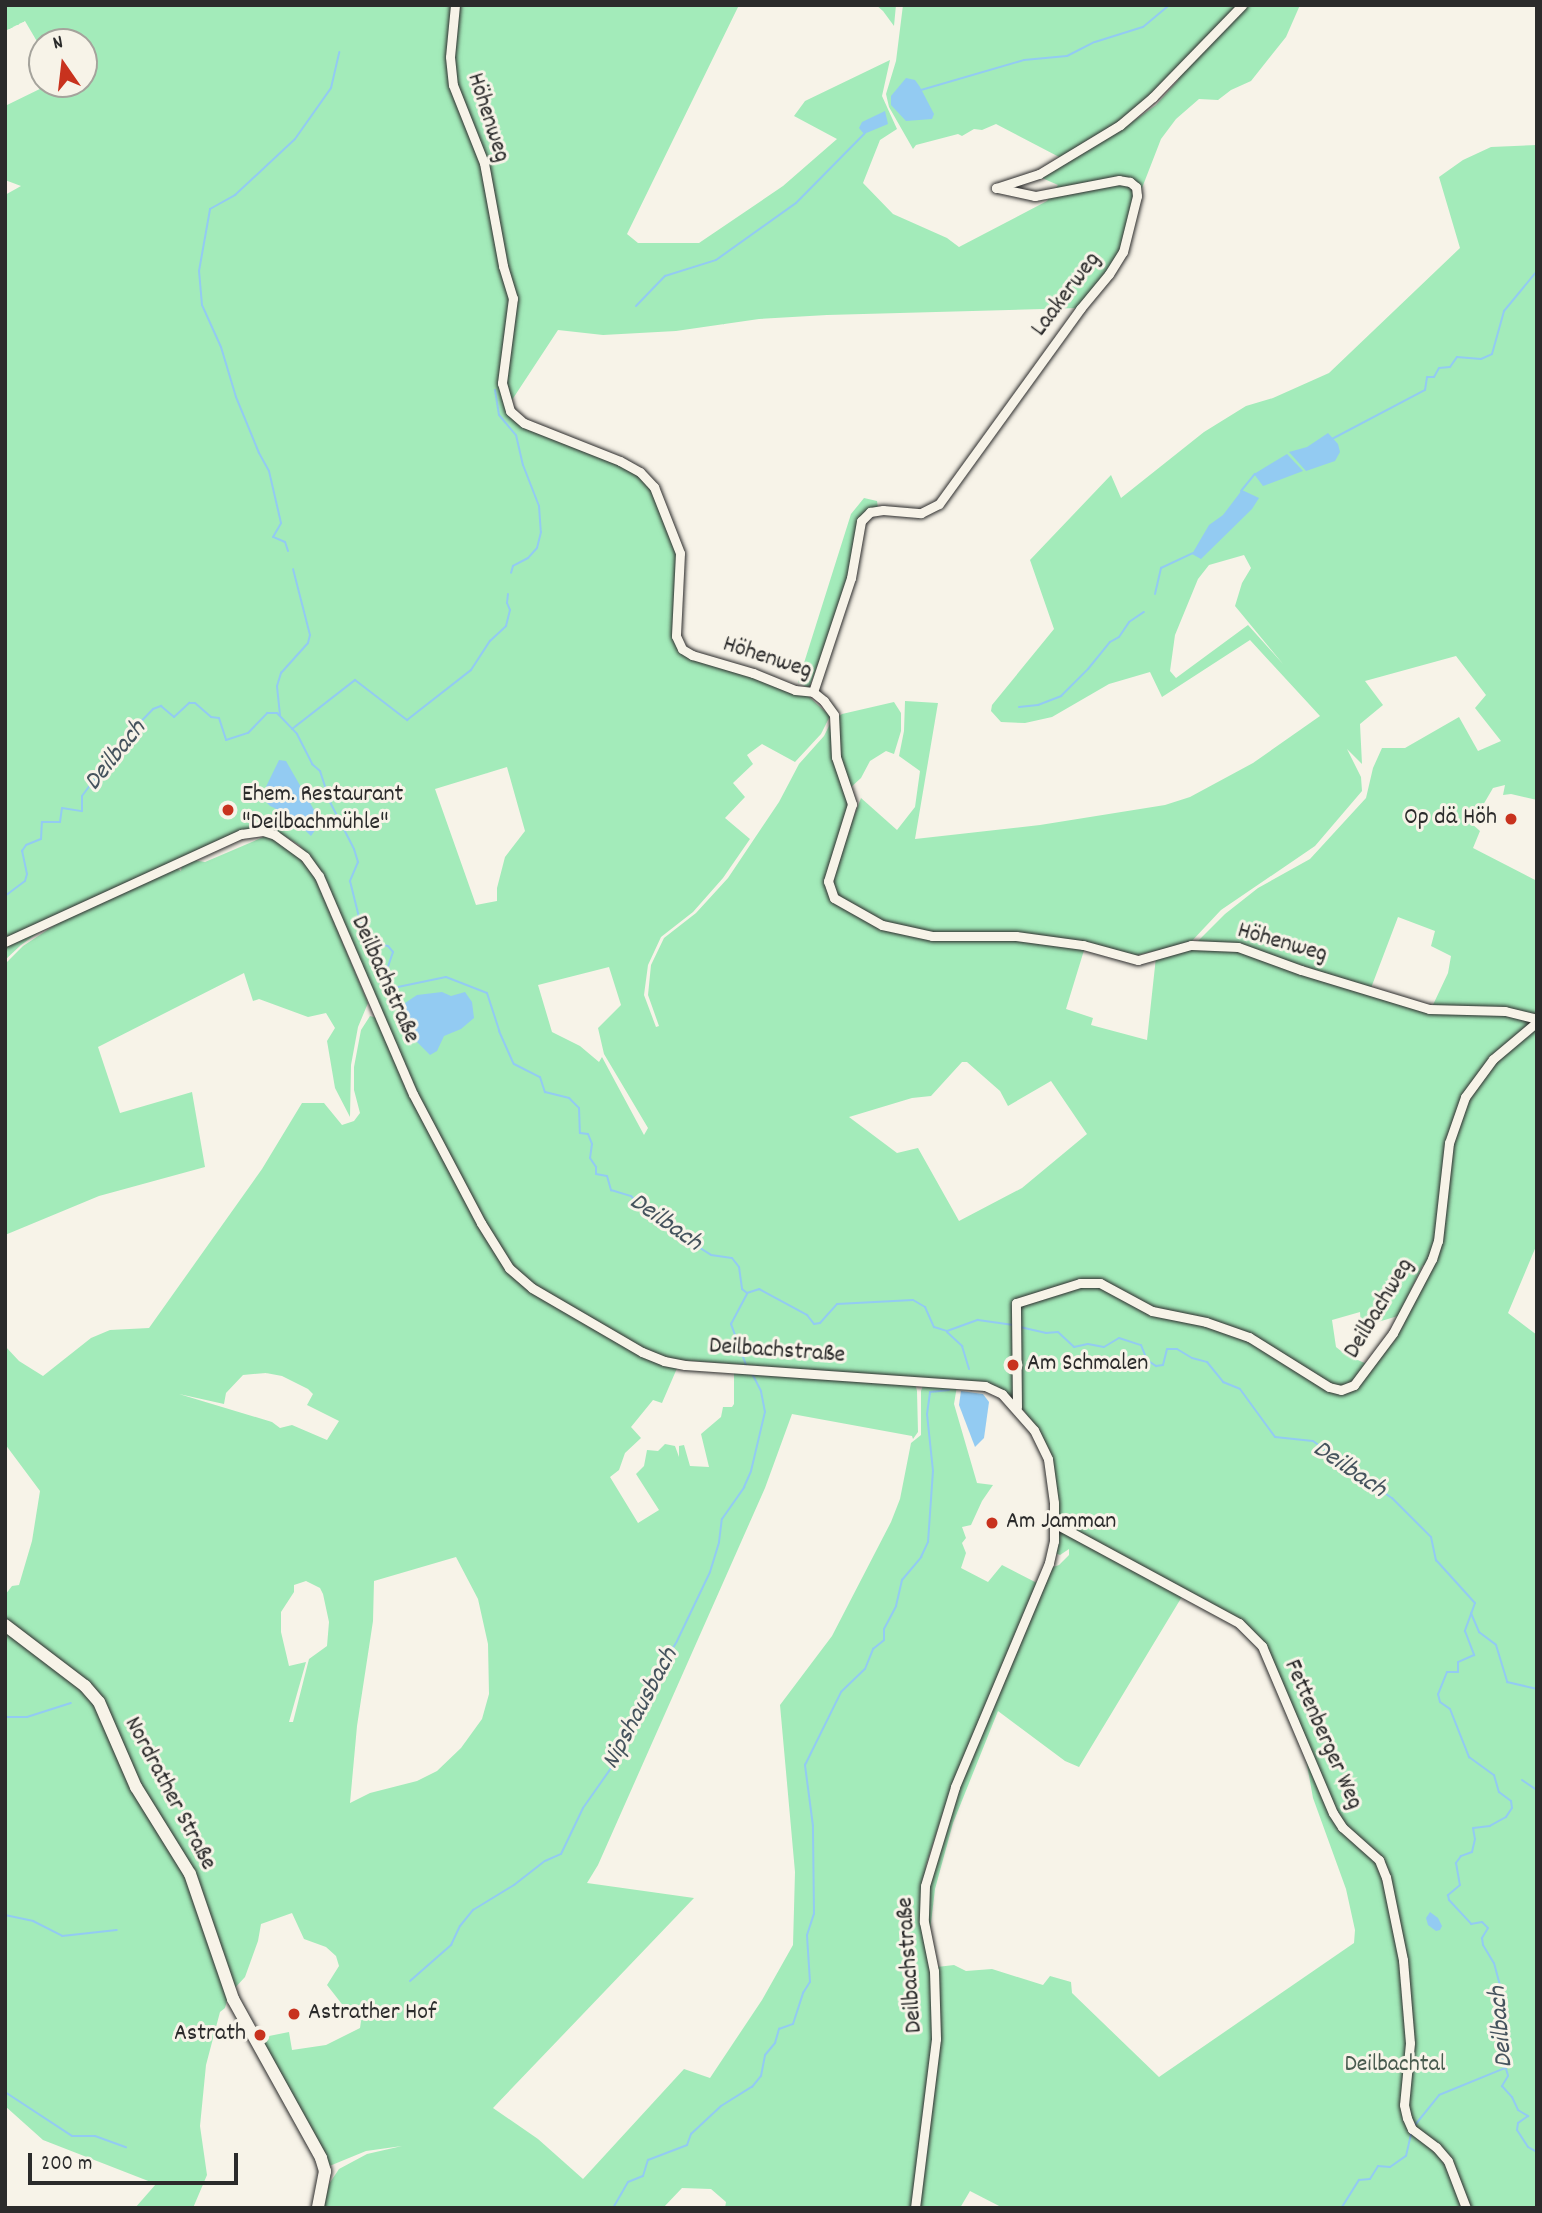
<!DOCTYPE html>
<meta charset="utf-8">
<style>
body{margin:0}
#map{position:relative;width:1542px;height:2213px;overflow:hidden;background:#f7f3e8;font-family:Dekko,sans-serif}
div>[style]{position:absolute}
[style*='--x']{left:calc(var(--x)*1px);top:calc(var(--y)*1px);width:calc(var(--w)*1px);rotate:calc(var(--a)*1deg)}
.green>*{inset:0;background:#a3ebba}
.water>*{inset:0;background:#93cbf2}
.stream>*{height:2px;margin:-1px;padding:0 1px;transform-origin:1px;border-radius:1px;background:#93cbf2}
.roads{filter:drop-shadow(0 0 2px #2b2b2b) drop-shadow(0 0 2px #2b2b2b)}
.street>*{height:9px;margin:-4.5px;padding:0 4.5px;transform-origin:4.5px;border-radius:4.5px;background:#f7f3e8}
.secondary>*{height:12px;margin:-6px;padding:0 6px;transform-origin:6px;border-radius:6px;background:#f7f3e8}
.dots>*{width:19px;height:19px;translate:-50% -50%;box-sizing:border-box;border:4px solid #f7f3e8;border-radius:50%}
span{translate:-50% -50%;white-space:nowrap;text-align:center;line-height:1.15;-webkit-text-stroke:6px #f7f3e8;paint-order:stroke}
.street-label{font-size:24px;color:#2b2b2b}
.poi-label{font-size:24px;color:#2b2b2b}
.left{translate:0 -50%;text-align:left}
.right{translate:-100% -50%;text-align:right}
.park-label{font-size:24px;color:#495b4f}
.water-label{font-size:26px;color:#45535d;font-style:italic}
.frame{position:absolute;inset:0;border:7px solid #2b2b2b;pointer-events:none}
.north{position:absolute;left:28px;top:28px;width:70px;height:70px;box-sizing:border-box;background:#f7f3e8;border:2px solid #a5a39c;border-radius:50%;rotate:346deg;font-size:19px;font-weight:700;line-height:28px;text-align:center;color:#2b2b2b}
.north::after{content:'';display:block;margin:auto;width:24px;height:32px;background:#c8321e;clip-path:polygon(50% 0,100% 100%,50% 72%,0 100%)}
.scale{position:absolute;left:28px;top:2153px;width:210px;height:32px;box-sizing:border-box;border:4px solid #2b2b2b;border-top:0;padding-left:9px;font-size:21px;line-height:24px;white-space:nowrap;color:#2b2b2b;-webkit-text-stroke:5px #f7f3e8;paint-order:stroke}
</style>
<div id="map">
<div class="green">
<div style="clip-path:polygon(evenodd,5px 5px,739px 5px,627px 234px,638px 243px,699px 243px,783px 186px,837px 139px,794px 116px,805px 101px,890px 60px,882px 96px,897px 129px,880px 140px,863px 183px,893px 214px,947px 238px,959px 247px,1047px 201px,1051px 195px,1115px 182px,1133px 187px,1136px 196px,1119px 256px,1078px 308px,827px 315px,759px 319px,676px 331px,603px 335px,558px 330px,510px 403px,519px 424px,619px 462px,639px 473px,653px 488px,678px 553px,675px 639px,682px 653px,807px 695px,830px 716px,821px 734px,795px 762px,762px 744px,747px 755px,753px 764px,733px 783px,745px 797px,725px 818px,750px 839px,723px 878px,693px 912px,661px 937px,648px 965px,644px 995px,656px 1027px,659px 1026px,648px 995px,651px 965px,664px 938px,696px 913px,728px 878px,779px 802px,799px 764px,824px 736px,830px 724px,834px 758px,850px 804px,825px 884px,834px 902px,859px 916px,862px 911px,837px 896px,831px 882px,832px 874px,861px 798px,897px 830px,915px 807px,920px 771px,899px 756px,904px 731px,905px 701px,938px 703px,915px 839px,1040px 825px,1165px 805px,1190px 797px,1253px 763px,1320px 716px,1250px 640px,1162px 697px,1150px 672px,1109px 684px,1052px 717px,1025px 723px,1001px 722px,991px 711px,992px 705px,1054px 629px,1030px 560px,1111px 475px,1121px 498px,1204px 432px,1246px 406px,1273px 398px,1329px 373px,1460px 248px,1439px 177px,1463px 160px,1491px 147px,1537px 145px,1537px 800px,1511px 794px,1503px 795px,1505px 785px,1493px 788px,1472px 824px,1480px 831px,1473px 848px,1537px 881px,1537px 1011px,1533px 1015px,1498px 1008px,1432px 1007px,1448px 973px,1451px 956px,1431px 946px,1435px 931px,1398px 917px,1371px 988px,1238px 945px,1196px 943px,1225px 914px,1258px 888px,1310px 859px,1366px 798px,1373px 768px,1382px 748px,1405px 748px,1459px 717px,1478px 751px,1501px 741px,1475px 708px,1486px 695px,1456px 656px,1365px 681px,1383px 705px,1360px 724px,1362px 764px,1347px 749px,1361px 777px,1362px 791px,1315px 846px,1221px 910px,1190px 943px,1133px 956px,1077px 941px,1014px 933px,1012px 937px,1085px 947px,1066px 1009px,1093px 1018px,1091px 1025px,1147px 1040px,1156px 957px,1191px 947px,1237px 948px,1293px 970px,1424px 1010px,1510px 1014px,1537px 1021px,1537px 1244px,1508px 1313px,1537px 1335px,1537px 2208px,1468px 2208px,1457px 2174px,1445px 2155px,1441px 2158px,1458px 2189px,1463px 2208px,1003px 2208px,970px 2191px,960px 2208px,725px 2208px,726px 2202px,711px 2189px,682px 2188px,663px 2208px,323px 2208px,329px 2184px,339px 2169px,367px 2154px,402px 2146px,366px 2151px,327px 2167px,319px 2146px,259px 2038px,289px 2032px,292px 2050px,326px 2045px,360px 2028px,361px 2021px,352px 2017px,327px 1985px,339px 1966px,336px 1956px,326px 1947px,304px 1939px,292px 1913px,261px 1924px,258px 1941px,245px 1977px,233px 1990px,196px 1879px,191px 1886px,228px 1997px,225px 2008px,220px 2012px,206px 2065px,200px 2126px,207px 2175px,193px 2208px,135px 2208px,156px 2184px,43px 2140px,5px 2106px,5px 1595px,12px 1586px,19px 1585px,32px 1541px,40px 1491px,5px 1444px,5px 1346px,19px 1361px,43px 1376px,91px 1338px,110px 1330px,149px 1328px,262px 1169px,302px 1103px,324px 1103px,342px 1125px,354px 1121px,360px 1113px,354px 1090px,354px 1067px,361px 1030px,370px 1016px,377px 1018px,411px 1095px,507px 1271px,531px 1290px,640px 1355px,678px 1366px,662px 1403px,653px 1400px,631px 1427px,641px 1438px,625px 1453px,619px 1470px,610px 1477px,638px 1523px,659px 1510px,636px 1474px,644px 1466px,647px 1450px,658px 1451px,665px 1444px,675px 1446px,679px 1457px,679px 1446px,684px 1445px,690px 1466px,709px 1467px,701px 1434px,721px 1417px,723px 1407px,732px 1407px,734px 1404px,734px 1371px,915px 1383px,917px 1391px,918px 1432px,913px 1439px,912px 1436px,792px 1414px,765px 1488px,598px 1865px,587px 1883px,694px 1898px,493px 2108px,538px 2139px,583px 2179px,684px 2069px,710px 2078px,762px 2000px,793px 1945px,795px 1872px,780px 1705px,832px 1636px,891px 1522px,900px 1499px,911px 1443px,921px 1435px,921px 1391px,924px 1383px,957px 1386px,954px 1404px,977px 1483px,993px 1485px,982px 1501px,971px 1525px,962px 1527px,966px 1538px,962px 1543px,966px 1553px,961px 1568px,988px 1582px,1002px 1565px,1037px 1583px,952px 1785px,926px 1865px,920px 1917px,931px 1979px,938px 1979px,937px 1967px,954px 1965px,966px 1971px,992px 1969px,1043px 1985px,1050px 1976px,1071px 1982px,1072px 1993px,1159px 2077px,1354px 1943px,1355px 1930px,1346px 1889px,1313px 1798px,1302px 1737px,1255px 1635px,1233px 1618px,1124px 1559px,1122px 1561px,1183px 1595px,1079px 1767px,1065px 1761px,998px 1711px,953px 1823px,935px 1889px,930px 1931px,926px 1905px,932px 1865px,957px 1788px,1050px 1568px,1059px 1565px,1069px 1555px,1069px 1549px,1060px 1555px,1055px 1553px,1056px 1531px,1060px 1529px,1082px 1540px,1085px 1537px,1057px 1519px,1046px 1447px,1025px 1412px,1005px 1392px,974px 1382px,665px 1359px,638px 1347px,534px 1285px,513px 1267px,494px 1239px,413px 1088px,315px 864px,299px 845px,278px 832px,258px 828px,235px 833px,5px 939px,5px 195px,21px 186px,5px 180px,5px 106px,50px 84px,84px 84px,84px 42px,42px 42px,42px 50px,25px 21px,5px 31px,5px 5px,1244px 555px,1251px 568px,1242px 583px,1235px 606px,1283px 664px,1248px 625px,1176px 678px,1170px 671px,1175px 635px,1198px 579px,1209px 565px,1244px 555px,5px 5px,507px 767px,525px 831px,505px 857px,497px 888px,497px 901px,476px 905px,435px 789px,507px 767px,5px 5px,609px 967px,621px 1005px,598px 1028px,604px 1054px,648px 1128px,644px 1135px,602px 1057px,599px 1062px,580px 1046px,552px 1032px,538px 985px,609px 967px,5px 5px,962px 1062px,967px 1062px,1000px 1091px,1008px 1106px,1051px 1081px,1087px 1134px,1022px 1188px,959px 1221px,918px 1148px,897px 1153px,849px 1117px,912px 1098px,931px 1096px,962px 1062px,5px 5px,1423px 1265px,1429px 1271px,1415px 1292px,1403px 1317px,1404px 1324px,1393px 1343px,1388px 1342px,1354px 1384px,1343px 1386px,1352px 1382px,1367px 1364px,1346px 1355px,1336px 1347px,1332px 1320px,1360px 1312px,1361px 1327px,1398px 1316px,1423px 1265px,5px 5px,266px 1373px,282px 1376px,308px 1389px,313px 1394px,307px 1405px,339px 1421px,327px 1440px,292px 1425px,280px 1428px,272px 1422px,179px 1394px,224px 1404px,226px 1393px,243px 1375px,266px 1373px,5px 5px,456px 1557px,478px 1599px,488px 1644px,489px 1694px,482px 1719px,461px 1748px,437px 1771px,417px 1781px,370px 1793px,350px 1803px,357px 1726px,373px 1621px,374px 1581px,456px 1557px,5px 5px,306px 1581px,320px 1588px,323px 1594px,329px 1622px,327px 1646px,309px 1659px,293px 1722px,289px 1722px,306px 1662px,289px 1666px,281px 1632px,281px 1612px,294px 1592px,294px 1585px,306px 1581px)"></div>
<div style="clip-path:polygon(876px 5px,896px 5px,894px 26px,883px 11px)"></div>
<div style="clip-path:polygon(903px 5px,1300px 5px,1286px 37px,1251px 81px,1231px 90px,1218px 100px,1199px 99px,1176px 119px,1161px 139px,1142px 188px,1132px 181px,1056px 188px,1058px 185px,1042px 178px,1121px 130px,1156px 105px,1179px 79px,1173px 76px,1151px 100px,1063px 159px,996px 124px,982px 130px,974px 129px,962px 136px,958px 134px,916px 145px,913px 149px,889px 107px,886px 94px,896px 61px)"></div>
<div style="clip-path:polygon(864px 498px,877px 501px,878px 508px,868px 511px,850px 578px,809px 688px,798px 682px,851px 514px)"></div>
<div style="clip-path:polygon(894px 702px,901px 713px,901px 731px,894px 754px,886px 751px,870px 761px,861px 778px,850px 788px,837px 757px,834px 720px,842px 714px)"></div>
<div style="clip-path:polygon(268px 835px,306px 862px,315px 877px,368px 1003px,358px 1027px,351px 1065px,350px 1117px,335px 1088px,327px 1041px,335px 1028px,326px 1013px,308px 1017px,259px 999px,253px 1001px,244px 973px,98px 1047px,120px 1113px,192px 1092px,205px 1167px,99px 1196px,5px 1235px,5px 964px,23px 946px,67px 917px,175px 867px,181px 871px,182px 864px,193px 860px,205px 862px)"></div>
<div style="clip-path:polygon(46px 927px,21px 945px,5px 960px,5px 946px)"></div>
</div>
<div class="water">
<div style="clip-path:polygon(906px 78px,915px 80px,920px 87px,934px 114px,932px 119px,906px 121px,891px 105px,891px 96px)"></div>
<div style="clip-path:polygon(885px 111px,888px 124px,864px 134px,859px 128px,862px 122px)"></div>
<div style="clip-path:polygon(1328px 433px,1338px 444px,1340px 452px,1335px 461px,1306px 471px,1289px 452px,1307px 447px)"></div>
<div style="clip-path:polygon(1287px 454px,1303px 471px,1263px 486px,1254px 474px)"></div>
<div style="clip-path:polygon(1242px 490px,1259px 498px,1252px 509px,1201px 559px,1192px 554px,1209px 525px,1223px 515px)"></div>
<div style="clip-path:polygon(279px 760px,286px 761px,321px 822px,311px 836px,289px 815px,270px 806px,261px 797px)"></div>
<div style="clip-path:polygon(442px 992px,451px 996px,465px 992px,472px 1002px,474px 1018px,461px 1029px,444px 1036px,437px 1051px,430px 1055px,412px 1037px,400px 1017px,399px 1007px,417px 995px)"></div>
<div style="clip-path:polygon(961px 1391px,983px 1394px,989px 1402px,984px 1438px,975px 1447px,959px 1405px)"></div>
<div style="clip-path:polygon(1430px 1912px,1438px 1918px,1442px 1926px,1440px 1930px,1436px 1931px,1428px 1925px,1426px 1918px)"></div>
</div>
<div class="stream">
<div style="--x:921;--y:90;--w:107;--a:-16.2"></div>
<div style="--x:1024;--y:60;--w:43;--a:-5.3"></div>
<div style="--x:1067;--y:56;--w:31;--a:-27"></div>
<div style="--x:1095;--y:42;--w:50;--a:-17.4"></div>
<div style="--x:1143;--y:27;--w:34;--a:-40"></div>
<div style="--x:636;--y:306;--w:42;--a:-46"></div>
<div style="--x:665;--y:276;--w:53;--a:-17.4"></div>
<div style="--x:716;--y:260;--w:98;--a:-35.5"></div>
<div style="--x:796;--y:203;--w:98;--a:-45.4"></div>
<div style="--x:495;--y:390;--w:25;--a:81"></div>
<div style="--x:499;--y:415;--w:26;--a:50"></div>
<div style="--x:516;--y:435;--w:31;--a:77"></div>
<div style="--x:523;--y:465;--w:44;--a:68.7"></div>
<div style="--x:539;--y:506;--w:26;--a:86"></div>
<div style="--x:541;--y:532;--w:16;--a:104"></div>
<div style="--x:537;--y:548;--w:13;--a:132"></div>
<div style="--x:528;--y:558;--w:17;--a:152"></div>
<div style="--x:513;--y:566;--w:7;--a:106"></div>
<div style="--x:1330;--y:440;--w:107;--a:-27.8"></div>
<div style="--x:1425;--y:390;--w:13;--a:-81"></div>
<div style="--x:1427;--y:377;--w:7;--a:0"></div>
<div style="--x:1434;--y:377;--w:10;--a:-61"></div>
<div style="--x:1439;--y:368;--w:11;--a:-5"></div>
<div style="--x:1450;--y:367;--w:12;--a:-55"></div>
<div style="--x:1457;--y:357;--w:24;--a:5"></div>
<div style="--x:1481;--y:359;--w:12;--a:-24"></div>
<div style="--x:1492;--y:354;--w:45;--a:-74.4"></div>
<div style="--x:1504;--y:311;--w:52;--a:-50.5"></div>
<div style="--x:1241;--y:491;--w:22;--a:-51"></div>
<div style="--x:288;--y:551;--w:9;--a:-108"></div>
<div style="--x:285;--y:542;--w:13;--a:-157"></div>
<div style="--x:273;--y:537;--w:16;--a:-60"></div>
<div style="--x:281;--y:523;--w:53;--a:-103"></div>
<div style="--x:269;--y:471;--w:21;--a:-119"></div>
<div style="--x:259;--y:453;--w:61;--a:-112.3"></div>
<div style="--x:236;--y:397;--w:52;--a:-106.7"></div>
<div style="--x:221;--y:347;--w:46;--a:-114.3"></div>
<div style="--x:202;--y:305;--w:34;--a:-95"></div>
<div style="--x:199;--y:271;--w:63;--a:-79.9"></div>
<div style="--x:210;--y:209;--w:29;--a:-29"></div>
<div style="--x:235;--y:195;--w:82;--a:-43"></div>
<div style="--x:295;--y:139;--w:62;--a:-54.8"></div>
<div style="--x:331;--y:88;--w:37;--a:-77"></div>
<div style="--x:1155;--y:594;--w:27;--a:-77"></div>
<div style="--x:1161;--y:568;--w:35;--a:-25"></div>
<div style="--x:1019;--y:707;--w:19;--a:-6"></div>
<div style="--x:1038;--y:705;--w:25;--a:-21"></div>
<div style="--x:1061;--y:696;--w:38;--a:-45"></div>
<div style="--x:1088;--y:669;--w:35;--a:-51"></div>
<div style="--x:1110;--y:642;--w:10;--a:-29"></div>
<div style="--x:1119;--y:637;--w:18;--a:-56"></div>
<div style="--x:1129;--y:622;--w:18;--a:-34"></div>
<div style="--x:280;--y:715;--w:29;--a:-96"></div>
<div style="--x:277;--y:686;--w:14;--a:-73"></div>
<div style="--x:281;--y:673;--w:40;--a:-48"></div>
<div style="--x:308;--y:643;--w:8;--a:-76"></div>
<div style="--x:310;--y:635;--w:68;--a:-104.4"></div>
<div style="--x:292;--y:729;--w:80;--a:-37.9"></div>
<div style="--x:355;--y:680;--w:66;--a:37.6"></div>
<div style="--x:407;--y:720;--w:81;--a:-38"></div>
<div style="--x:471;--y:670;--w:35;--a:-57"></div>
<div style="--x:490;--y:641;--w:22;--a:-43"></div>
<div style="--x:506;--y:626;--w:16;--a:-76"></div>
<div style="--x:510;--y:610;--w:8;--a:-113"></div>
<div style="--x:507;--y:603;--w:9;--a:-84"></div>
<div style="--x:5;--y:896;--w:25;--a:-37"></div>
<div style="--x:25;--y:881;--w:7;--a:-74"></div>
<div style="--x:27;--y:874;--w:24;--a:-102"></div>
<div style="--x:22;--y:851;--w:7;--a:-56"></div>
<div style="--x:26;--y:845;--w:16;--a:-22"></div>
<div style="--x:41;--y:839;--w:17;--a:-87"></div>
<div style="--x:42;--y:822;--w:18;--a:0"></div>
<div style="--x:60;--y:822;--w:14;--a:-82"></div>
<div style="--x:62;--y:808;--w:20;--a:9"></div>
<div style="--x:82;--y:811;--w:15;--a:-90"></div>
<div style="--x:82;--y:796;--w:74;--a:-53.3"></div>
<div style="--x:126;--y:737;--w:39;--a:-46"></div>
<div style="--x:153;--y:709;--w:9;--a:-21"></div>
<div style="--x:161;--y:706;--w:17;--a:40"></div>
<div style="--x:174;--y:717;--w:21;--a:-43"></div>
<div style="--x:189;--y:703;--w:6;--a:0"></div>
<div style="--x:195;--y:703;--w:21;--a:41"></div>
<div style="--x:211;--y:717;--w:8;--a:7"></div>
<div style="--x:219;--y:718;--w:23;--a:72"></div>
<div style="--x:226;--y:740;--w:23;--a:-18"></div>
<div style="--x:248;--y:733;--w:28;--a:-46"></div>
<div style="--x:267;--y:713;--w:10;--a:0"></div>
<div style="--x:277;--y:713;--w:29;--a:46"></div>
<div style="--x:297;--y:734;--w:34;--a:63"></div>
<div style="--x:312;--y:764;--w:11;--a:41"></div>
<div style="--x:320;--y:771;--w:33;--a:72"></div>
<div style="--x:330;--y:802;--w:53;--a:62.9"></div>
<div style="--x:354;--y:849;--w:14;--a:73"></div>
<div style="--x:358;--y:862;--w:21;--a:113"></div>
<div style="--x:350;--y:881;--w:45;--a:76"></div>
<div style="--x:361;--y:925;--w:9;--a:69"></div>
<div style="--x:364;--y:933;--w:15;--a:42"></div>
<div style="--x:375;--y:943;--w:13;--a:13"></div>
<div style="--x:388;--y:946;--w:8;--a:50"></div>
<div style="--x:393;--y:952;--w:21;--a:109"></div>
<div style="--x:386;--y:972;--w:17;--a:66"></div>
<div style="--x:393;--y:988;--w:54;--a:-11.7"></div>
<div style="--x:446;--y:977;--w:44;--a:21.3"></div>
<div style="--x:487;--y:993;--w:40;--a:72"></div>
<div style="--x:499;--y:1031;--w:36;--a:66"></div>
<div style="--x:514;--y:1064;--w:29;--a:27"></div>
<div style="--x:540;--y:1077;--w:16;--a:72"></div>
<div style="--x:545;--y:1092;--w:25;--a:14"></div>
<div style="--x:569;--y:1098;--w:14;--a:45"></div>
<div style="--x:579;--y:1108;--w:25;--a:88"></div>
<div style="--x:580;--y:1133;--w:8;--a:7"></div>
<div style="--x:588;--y:1134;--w:11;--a:68"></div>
<div style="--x:592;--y:1144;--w:14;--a:98"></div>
<div style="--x:590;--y:1158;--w:11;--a:56"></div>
<div style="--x:596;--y:1167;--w:7;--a:90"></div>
<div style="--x:596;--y:1174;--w:11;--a:10"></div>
<div style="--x:607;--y:1176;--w:15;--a:74"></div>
<div style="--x:611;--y:1190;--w:21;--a:17"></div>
<div style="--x:631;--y:1196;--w:22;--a:47"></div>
<div style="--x:646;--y:1212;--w:32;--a:32"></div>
<div style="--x:673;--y:1229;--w:14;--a:12"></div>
<div style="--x:687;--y:1232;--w:12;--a:66"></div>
<div style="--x:692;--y:1243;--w:22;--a:32"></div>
<div style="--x:711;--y:1255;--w:21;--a:8"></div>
<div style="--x:732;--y:1258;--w:11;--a:52"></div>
<div style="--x:739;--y:1267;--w:22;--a:82"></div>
<div style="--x:742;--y:1289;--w:6;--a:39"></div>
<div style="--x:747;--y:1293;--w:13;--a:-18"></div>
<div style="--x:759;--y:1289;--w:55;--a:28.4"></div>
<div style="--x:807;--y:1315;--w:11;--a:52"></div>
<div style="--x:814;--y:1324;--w:6;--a:-9"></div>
<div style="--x:820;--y:1323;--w:25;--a:-48"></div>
<div style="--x:837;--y:1304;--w:76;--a:-3"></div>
<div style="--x:913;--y:1300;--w:14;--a:30"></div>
<div style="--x:925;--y:1307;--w:22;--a:66"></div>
<div style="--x:934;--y:1327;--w:14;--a:17"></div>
<div style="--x:947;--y:1331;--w:33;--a:-20"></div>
<div style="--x:978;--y:1320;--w:34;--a:8"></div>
<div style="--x:399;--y:1007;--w:7;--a:-90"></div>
<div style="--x:1020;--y:1327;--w:27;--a:13"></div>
<div style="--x:1046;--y:1333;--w:12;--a:-5"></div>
<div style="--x:1058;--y:1332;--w:22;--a:43"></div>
<div style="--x:1074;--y:1347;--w:14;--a:-12"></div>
<div style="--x:1088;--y:1344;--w:16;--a:11"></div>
<div style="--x:1104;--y:1347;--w:17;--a:-31"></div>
<div style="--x:1119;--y:1338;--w:23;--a:18"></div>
<div style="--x:1141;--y:1345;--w:16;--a:68"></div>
<div style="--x:1147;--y:1360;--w:11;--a:34"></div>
<div style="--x:1156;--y:1366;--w:7;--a:-8"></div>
<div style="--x:1163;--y:1365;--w:16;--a:-76"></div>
<div style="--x:1167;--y:1349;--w:10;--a:0"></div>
<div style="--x:1177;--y:1349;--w:17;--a:31"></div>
<div style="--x:1192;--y:1358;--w:16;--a:15"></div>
<div style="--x:1207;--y:1362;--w:26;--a:51"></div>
<div style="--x:1223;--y:1382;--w:18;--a:22"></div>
<div style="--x:1240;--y:1389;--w:59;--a:53.9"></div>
<div style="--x:1275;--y:1437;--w:38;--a:6"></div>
<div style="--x:1313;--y:1441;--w:37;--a:36"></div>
<div style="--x:1343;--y:1463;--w:23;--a:50"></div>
<div style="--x:1358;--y:1481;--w:13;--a:9"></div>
<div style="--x:1371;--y:1483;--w:26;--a:36"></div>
<div style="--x:1392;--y:1498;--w:55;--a:45"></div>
<div style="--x:1431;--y:1537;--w:24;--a:78"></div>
<div style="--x:1436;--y:1560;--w:58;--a:47.8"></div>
<div style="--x:1475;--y:1603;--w:30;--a:110"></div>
<div style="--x:1465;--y:1631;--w:26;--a:69"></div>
<div style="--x:1474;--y:1655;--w:17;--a:156"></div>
<div style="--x:1458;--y:1662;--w:10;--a:90"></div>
<div style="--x:1458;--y:1672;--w:11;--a:180"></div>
<div style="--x:1447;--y:1672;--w:24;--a:112"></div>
<div style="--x:1438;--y:1694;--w:8;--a:76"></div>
<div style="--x:1440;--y:1702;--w:12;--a:35"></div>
<div style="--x:1450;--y:1709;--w:52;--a:68.4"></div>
<div style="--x:1469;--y:1757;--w:31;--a:36"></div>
<div style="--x:1494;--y:1775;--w:18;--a:74"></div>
<div style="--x:1499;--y:1792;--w:15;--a:37"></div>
<div style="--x:1511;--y:1801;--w:7;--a:82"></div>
<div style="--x:1512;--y:1808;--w:11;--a:124"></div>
<div style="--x:1506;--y:1817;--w:18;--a:151"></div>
<div style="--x:1490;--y:1826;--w:17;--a:173"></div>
<div style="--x:1473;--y:1828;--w:11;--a:80"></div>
<div style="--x:1475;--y:1839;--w:13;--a:103"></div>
<div style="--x:1472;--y:1852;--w:12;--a:160"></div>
<div style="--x:1461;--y:1856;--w:9;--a:126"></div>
<div style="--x:1456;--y:1863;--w:22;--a:80"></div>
<div style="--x:1460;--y:1885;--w:16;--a:140"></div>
<div style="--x:1448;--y:1895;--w:5;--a:79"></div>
<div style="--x:1449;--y:1900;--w:33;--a:47"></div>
<div style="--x:1471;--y:1924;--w:11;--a:-10"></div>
<div style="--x:1482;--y:1922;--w:8;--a:45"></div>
<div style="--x:1488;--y:1928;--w:12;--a:121"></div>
<div style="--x:1482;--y:1938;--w:7;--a:82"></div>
<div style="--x:1483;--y:1945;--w:21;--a:59"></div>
<div style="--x:1494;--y:1963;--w:38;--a:75"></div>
<div style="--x:1504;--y:2000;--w:46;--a:96.2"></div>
<div style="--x:1499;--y:2046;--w:31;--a:73"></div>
<div style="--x:1508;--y:2076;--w:12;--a:121"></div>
<div style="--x:1502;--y:2086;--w:15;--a:48"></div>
<div style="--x:1512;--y:2097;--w:14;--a:65"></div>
<div style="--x:1518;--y:2110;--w:12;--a:31"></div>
<div style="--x:1528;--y:2116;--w:12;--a:145"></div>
<div style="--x:1518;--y:2123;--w:7;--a:98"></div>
<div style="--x:1517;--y:2130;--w:20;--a:57"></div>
<div style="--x:1528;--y:2147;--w:10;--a:29"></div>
<div style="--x:947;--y:1332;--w:21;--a:43"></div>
<div style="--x:962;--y:1346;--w:24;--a:73"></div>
<div style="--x:746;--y:1365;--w:44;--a:-110.1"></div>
<div style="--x:731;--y:1324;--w:34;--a:-62"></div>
<div style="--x:1471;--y:1613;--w:21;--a:67"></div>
<div style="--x:1479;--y:1632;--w:21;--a:37"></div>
<div style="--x:1496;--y:1645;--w:39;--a:73"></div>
<div style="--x:1507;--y:1682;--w:31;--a:13"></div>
<div style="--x:5;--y:1717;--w:22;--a:0"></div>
<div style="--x:27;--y:1717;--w:46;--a:-17.7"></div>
<div style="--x:1522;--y:1780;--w:18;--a:34"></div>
<div style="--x:5;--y:1915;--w:29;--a:12"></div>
<div style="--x:33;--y:1921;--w:33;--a:27"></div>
<div style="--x:62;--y:1936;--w:55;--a:-6.2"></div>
<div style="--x:410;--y:1981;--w:55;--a:-41.3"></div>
<div style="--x:451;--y:1945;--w:21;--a:-65"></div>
<div style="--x:460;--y:1926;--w:21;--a:-51"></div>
<div style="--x:473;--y:1910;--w:48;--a:-31.4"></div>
<div style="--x:514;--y:1885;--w:39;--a:-38"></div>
<div style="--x:545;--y:1861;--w:17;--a:-24"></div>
<div style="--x:561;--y:1854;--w:51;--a:-64.4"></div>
<div style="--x:583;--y:1808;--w:57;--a:-54.9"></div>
<div style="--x:616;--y:1761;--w:34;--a:-73"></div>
<div style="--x:626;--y:1729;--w:22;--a:-47"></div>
<div style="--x:641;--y:1713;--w:17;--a:-80"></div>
<div style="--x:644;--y:1696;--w:64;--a:-59"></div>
<div style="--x:677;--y:1641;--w:76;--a:-64.4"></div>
<div style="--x:710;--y:1572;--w:31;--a:-73"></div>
<div style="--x:719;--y:1542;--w:23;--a:-83"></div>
<div style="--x:722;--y:1519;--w:39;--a:-55"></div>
<div style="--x:744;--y:1487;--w:17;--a:-66"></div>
<div style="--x:751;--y:1471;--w:61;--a:-76.7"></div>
<div style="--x:765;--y:1412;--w:21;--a:-101"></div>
<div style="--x:761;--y:1391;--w:20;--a:-117"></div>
<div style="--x:5;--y:2092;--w:80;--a:33.3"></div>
<div style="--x:72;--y:2136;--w:23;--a:0"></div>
<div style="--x:95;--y:2136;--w:33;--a:20"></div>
<div style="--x:1415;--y:2125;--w:38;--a:-51"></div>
<div style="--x:1439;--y:2095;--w:71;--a:-22.2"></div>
<div style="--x:613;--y:2208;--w:30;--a:-60"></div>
<div style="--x:628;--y:2182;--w:16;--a:-22"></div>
<div style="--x:643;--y:2176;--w:17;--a:-73"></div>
<div style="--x:648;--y:2160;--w:42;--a:-21"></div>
<div style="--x:687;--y:2145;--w:12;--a:-70"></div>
<div style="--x:691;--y:2134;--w:41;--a:-43"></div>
<div style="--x:721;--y:2106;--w:36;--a:-32"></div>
<div style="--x:752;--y:2087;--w:14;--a:-51"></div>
<div style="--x:761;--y:2076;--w:21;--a:-79"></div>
<div style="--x:765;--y:2055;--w:16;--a:-50"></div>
<div style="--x:775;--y:2043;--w:15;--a:-74"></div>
<div style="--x:779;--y:2029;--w:15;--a:-20"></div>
<div style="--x:793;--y:2024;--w:33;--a:-72"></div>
<div style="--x:803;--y:1993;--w:13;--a:-58"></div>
<div style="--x:810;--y:1982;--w:47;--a:-93.7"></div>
<div style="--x:807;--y:1935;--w:22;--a:-72"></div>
<div style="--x:814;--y:1914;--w:88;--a:-90.7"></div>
<div style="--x:813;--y:1826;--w:62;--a:-97.5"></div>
<div style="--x:805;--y:1765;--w:81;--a:-63.7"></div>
<div style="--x:841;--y:1692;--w:33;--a:-44"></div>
<div style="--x:865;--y:1669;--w:22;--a:-68"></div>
<div style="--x:873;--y:1649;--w:14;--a:-39"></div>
<div style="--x:884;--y:1640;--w:11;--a:-90"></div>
<div style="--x:884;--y:1629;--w:26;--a:-62"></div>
<div style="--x:896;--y:1606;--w:27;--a:-77"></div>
<div style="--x:902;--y:1580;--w:30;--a:-50"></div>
<div style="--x:921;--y:1557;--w:17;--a:-65"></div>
<div style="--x:928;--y:1542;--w:71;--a:-86"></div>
<div style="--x:933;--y:1471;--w:57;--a:-96"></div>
<div style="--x:927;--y:1414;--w:22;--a:-82"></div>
<div style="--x:930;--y:1392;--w:19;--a:-6"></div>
<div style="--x:1335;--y:2208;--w:7;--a:-8"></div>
<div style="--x:1342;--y:2207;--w:32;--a:-58"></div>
<div style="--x:1359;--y:2180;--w:11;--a:-5"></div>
<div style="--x:1370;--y:2179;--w:15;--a:-58"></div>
<div style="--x:1378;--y:2166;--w:12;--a:5"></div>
<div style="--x:1390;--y:2167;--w:19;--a:-35"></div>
<div style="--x:1406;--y:2156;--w:22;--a:-77"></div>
</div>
<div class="roads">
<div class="street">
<div style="--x:455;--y:5;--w:52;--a:95.5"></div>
<div style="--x:450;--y:57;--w:28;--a:84"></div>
<div style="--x:453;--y:85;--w:84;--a:68.3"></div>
<div style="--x:484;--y:163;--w:105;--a:79.5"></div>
<div style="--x:503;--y:266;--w:34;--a:73"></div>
<div style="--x:513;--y:298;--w:86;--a:97.4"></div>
<div style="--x:502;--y:383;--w:29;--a:74"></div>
<div style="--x:510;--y:411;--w:18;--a:41"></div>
<div style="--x:524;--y:423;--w:103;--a:21.6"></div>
<div style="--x:620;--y:461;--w:23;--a:29"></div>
<div style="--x:640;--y:472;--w:21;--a:47"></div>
<div style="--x:654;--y:487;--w:71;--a:68.5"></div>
<div style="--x:680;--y:553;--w:83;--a:92.8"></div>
<div style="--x:676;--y:636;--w:14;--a:65"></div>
<div style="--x:682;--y:649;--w:12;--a:31"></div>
<div style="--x:692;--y:655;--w:64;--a:16.4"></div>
<div style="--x:753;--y:673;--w:45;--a:22"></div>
<div style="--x:795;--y:690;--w:18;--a:6"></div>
<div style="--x:813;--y:692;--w:14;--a:39"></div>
<div style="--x:824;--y:701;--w:17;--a:54"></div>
<div style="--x:834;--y:715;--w:42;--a:87.3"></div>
<div style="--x:836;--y:757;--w:50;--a:71.2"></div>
<div style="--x:852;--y:804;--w:81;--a:107.3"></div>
<div style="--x:828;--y:881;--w:18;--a:71"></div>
<div style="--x:834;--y:898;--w:55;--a:29.4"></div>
<div style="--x:882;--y:925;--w:51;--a:12.4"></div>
<div style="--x:932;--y:936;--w:84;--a:0"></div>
<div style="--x:1016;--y:936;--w:68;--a:7.7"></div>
<div style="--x:1083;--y:945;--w:57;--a:15.3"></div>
<div style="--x:1138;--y:960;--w:55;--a:-15.8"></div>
<div style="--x:1191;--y:945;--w:47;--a:2.4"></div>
<div style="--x:1238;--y:947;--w:67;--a:20.1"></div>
<div style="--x:1301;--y:970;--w:134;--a:16.9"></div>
<div style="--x:1429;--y:1009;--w:76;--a:1.5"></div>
<div style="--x:1505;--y:1011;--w:33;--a:14"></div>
<div style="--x:813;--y:692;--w:120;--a:-71.6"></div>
<div style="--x:851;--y:578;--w:58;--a:-80"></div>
<div style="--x:861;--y:521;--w:13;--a:-45"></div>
<div style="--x:870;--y:512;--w:13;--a:-9"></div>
<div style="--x:883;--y:510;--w:38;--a:5"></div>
<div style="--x:921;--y:513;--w:20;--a:-27"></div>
<div style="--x:939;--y:504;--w:241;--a:-54.1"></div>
<div style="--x:1080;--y:309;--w:45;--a:-50.4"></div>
<div style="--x:1109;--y:274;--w:26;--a:-58"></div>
<div style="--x:1123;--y:252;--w:58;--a:-76"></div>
<div style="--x:1137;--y:196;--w:9;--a:-96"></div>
<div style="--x:1136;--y:187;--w:8;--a:-140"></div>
<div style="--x:1130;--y:182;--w:11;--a:-170"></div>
<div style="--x:1119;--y:180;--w:86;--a:169.2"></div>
<div style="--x:1035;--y:196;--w:40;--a:-168"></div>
<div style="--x:996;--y:188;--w:45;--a:-18"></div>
<div style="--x:1039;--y:174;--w:95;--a:-31.2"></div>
<div style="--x:1120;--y:125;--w:43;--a:-40.3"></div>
<div style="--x:1153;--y:97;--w:128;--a:-45.9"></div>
<div style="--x:5;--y:942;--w:260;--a:-24.6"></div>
<div style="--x:241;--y:834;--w:22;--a:-8"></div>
<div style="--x:263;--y:831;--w:13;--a:18"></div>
<div style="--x:275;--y:835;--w:37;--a:36"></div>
<div style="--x:305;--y:857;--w:24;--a:54"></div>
<div style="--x:319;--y:876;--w:237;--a:66.7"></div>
<div style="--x:413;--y:1094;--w:146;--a:62.2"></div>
<div style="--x:481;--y:1223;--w:53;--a:58.1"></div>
<div style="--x:509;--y:1268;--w:30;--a:41"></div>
<div style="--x:532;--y:1288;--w:127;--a:30.2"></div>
<div style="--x:642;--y:1352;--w:24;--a:22"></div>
<div style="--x:664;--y:1361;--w:21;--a:11"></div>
<div style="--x:685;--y:1365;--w:301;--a:4"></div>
<div style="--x:985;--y:1386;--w:19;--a:25"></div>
<div style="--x:1002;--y:1394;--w:48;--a:48.4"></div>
<div style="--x:1034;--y:1430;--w:32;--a:64"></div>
<div style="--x:1048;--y:1459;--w:44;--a:82.2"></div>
<div style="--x:1054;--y:1503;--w:38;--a:90"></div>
<div style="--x:1054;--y:1541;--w:23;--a:103"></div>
<div style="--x:1049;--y:1563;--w:243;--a:112.8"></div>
<div style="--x:955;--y:1787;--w:103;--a:106.9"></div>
<div style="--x:925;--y:1886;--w:36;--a:92"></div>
<div style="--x:924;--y:1922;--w:50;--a:78.5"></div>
<div style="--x:934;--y:1971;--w:68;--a:88.3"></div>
<div style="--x:936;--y:2039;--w:170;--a:97.1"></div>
<div style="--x:1017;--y:1407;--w:104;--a:-90.6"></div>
<div style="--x:1016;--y:1303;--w:67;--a:-17.4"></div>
<div style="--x:1080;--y:1283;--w:20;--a:0"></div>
<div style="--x:1100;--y:1283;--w:59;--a:28.3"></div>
<div style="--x:1152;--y:1311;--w:55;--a:11.5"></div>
<div style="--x:1206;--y:1322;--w:46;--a:19.2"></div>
<div style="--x:1249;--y:1337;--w:94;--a:32"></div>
<div style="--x:1329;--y:1387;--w:12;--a:14"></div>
<div style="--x:1341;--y:1390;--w:14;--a:-21"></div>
<div style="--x:1354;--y:1385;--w:65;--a:-53.1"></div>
<div style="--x:1393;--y:1333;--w:84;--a:-62.2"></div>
<div style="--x:1432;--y:1259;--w:19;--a:-72"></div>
<div style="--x:1438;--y:1241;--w:99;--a:-83.6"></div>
<div style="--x:1449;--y:1143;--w:49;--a:-70.8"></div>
<div style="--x:1465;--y:1097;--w:47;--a:-53.6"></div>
<div style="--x:1493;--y:1059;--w:57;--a:-40.1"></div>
<div style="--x:1054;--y:1523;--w:210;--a:28.4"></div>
<div style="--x:1239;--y:1623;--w:33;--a:45"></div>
<div style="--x:1262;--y:1646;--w:181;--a:67"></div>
<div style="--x:1333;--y:1813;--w:17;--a:57"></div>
<div style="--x:1342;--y:1827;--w:50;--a:41.7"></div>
<div style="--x:1379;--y:1860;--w:18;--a:68"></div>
<div style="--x:1386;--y:1877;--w:85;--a:78.4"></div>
<div style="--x:1403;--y:1960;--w:83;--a:85.2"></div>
<div style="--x:1410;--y:2043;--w:62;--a:95.5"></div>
<div style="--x:1404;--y:2105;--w:13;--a:77"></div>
<div style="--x:1407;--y:2118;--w:12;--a:66"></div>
<div style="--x:1412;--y:2129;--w:30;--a:37"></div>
<div style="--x:1436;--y:2147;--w:18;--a:49"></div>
<div style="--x:1448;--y:2161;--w:50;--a:69"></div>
</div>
<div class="secondary">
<div style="--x:5;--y:1625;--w:101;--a:37.3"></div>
<div style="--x:85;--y:1686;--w:21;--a:49"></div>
<div style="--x:99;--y:1702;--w:93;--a:66.5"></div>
<div style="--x:136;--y:1787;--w:102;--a:58.2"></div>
<div style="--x:190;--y:1874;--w:132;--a:71"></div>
<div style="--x:233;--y:1999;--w:182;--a:61"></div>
<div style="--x:321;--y:2158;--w:14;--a:73"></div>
<div style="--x:325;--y:2171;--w:38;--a:101"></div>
</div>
</div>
<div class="dots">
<div style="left:228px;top:810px;background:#c8321e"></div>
<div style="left:1511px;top:819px;background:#c8321e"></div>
<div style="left:1013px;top:1365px;background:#c8321e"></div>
<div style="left:992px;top:1523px;background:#c8321e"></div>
<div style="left:294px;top:2014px;background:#c8321e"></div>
<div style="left:260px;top:2035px;background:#c8321e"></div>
</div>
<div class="street-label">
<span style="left:487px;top:118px;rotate:72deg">Höhenweg</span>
<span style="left:1067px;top:295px;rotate:-53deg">Laakerweg</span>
<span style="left:767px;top:659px;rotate:18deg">Höhenweg</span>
<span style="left:1282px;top:944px;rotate:16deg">Höhenweg</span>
<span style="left:384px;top:980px;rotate:66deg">Deilbachstraße</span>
<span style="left:1380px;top:1309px;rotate:-59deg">Deilbachweg</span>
<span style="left:777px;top:1352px;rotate:4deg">Deilbachstraße</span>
<span style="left:1322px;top:1735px;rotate:66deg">Fettenberger Weg</span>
<span style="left:169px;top:1794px;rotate:62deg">Nordrather Straße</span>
<span style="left:911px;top:1965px;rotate:-94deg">Deilbachstraße</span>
</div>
<div class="poi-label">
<span class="left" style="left:242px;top:810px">Ehem. Restaurant<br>"Deilbachmühle"</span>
<span class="right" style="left:1497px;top:819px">Op dä Höh</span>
<span class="left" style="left:1027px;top:1365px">Am Schmalen</span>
<span class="left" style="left:1006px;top:1523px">Am Jamman</span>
<span class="left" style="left:308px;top:2014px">Astrather Hof</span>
<span class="right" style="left:246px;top:2035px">Astrath</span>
</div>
<div class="park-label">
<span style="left:1395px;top:2066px">Deilbachtal</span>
</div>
<div class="water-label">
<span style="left:116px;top:756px;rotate:-51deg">Deilbach</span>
<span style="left:665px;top:1223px;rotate:35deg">Deilbach</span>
<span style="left:1349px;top:1470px;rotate:34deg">Deilbach</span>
<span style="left:641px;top:1709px;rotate:-62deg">Nipshausbach</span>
<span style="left:1502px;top:2027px;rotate:-95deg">Deilbach</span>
</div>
<div class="frame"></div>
<div class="north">N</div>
<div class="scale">200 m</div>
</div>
